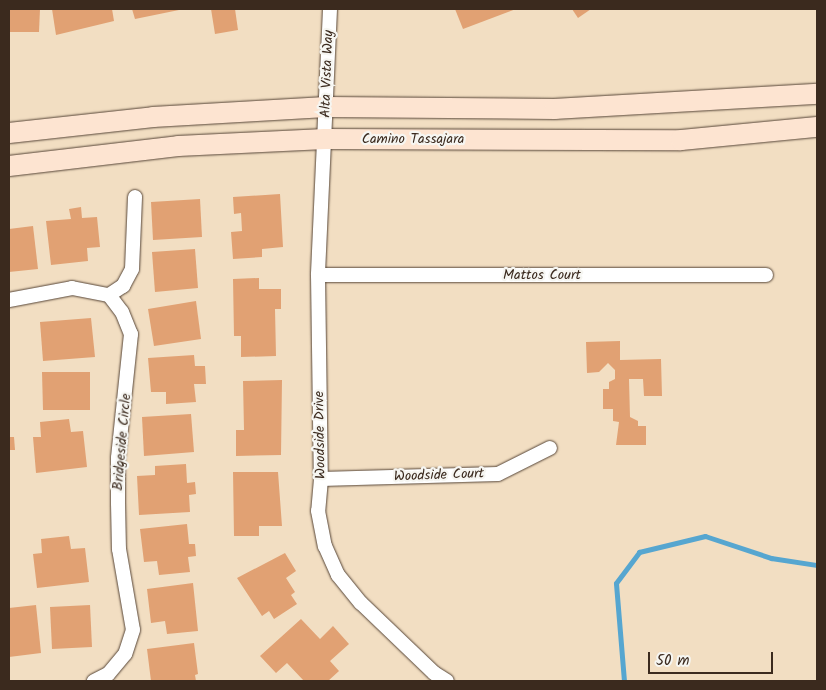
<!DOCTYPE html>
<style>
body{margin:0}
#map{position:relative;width:826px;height:690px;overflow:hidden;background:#f2dec2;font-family:Kalam,sans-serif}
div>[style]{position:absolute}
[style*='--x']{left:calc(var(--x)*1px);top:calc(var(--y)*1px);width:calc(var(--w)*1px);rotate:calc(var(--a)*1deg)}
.stream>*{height:5px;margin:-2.5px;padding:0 2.5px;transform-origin:2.5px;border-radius:2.5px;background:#56a6d0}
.building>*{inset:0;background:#e1a173}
.roads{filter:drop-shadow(0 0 1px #564537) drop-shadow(0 0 1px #564537)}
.street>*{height:14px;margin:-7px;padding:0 7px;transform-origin:7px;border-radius:7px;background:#fff}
.secondary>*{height:20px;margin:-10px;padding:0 10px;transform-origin:10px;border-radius:10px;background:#fde4d1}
span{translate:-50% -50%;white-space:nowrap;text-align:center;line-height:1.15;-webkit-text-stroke:4.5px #f6f6f2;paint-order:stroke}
.street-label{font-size:14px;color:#3b2a1e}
.frame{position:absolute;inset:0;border:10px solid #3b2a1e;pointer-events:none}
.scale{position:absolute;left:648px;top:652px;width:125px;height:22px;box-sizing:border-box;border:2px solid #3b2a1e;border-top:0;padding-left:6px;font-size:15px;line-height:18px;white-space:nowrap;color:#3b2a1e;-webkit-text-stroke:4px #f6f6f2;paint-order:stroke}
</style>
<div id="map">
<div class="stream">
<div style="--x:624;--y:681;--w:98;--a:-94.7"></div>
<div style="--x:616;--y:583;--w:39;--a:-53"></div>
<div style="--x:639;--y:552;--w:68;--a:-13.6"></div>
<div style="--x:705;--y:536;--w:70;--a:18.4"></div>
<div style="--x:771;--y:558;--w:47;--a:8.7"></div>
</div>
<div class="building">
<div style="clip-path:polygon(9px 9px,40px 9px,39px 32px,9px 32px)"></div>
<div style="clip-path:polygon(52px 9px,112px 9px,114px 21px,56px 35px)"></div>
<div style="clip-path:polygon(132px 9px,179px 9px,179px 10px,135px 19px)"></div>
<div style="clip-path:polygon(211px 9px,235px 9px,238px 30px,215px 34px)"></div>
<div style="clip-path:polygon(455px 9px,516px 9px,463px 29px)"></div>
<div style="clip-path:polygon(572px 9px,591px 9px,578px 18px)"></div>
<div style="clip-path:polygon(280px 194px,283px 247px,262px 249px,262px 257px,233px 259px,231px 232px,242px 231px,241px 213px,234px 214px,233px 197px)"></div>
<div style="clip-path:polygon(200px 199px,202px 237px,153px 240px,151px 202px)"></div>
<div style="clip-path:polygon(81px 207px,82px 218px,97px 217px,100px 247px,87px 248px,88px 261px,51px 265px,46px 221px,71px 219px,69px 209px)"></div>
<div style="clip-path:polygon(33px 226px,38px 269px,9px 272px,9px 229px)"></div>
<div style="clip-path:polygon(195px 249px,198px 288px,155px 292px,152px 252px)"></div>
<div style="clip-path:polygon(259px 278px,259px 289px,281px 289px,281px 309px,275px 309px,276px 356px,241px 357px,241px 336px,234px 336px,233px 279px)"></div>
<div style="clip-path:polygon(196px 301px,201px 339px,154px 346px,148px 309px)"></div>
<div style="clip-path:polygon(91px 318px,95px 357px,43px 361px,40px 322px)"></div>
<div style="clip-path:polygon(620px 341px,620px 360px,661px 359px,662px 396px,644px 396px,643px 379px,629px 379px,630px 417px,638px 421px,638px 426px,646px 426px,646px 445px,616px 445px,619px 422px,613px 421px,613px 409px,603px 409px,603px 389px,609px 389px,609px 382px,615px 379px,615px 370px,608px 363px,599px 372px,587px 373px,586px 342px)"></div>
<div style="clip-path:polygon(194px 355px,195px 366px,205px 366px,206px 384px,194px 384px,196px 402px,166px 404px,166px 392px,151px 392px,148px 358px)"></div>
<div style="clip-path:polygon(42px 372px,90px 372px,90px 410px,43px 410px)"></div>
<div style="clip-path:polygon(282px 380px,281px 455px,236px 456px,236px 430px,244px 430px,243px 381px)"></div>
<div style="clip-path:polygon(191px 414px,194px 452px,144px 456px,142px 417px)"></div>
<div style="clip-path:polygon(69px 419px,71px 432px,83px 431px,87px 467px,36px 473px,33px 437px,41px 437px,40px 422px)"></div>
<div style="clip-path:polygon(9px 437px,14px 437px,15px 450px,9px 450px)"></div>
<div style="clip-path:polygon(186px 464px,187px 483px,195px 482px,196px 494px,189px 495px,190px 512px,139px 515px,137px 476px,155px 475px,155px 466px)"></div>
<div style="clip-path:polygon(233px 472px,278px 472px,282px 526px,259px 526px,259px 536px,234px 536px)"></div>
<div style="clip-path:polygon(187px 524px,189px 544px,195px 544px,196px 556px,188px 557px,190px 572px,159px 575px,157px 561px,144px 562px,140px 529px)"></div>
<div style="clip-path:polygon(69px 536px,71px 549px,85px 548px,89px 582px,37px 588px,33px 554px,42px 553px,41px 539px)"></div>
<div style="clip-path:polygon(285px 553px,296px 571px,286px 578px,295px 592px,291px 595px,297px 604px,274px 619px,269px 611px,262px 616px,237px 578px)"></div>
<div style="clip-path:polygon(193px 583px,198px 631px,167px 634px,165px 621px,151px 623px,147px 589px)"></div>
<div style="clip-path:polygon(36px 605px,41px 653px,9px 657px,9px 608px)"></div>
<div style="clip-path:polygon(90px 605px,92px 647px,52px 649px,50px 607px)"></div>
<div style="clip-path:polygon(301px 619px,320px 639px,333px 626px,349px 644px,330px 661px,339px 671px,328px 681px,304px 681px,287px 663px,276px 673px,260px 656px)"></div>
<div style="clip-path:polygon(194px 643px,198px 674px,195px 675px,196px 681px,151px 681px,147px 649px)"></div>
</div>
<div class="roads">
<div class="street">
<div style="--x:330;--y:9;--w:266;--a:92.6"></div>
<div style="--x:318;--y:275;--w:204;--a:89.2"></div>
<div style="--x:321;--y:479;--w:32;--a:95"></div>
<div style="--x:318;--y:511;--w:36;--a:79"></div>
<div style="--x:325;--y:546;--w:32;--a:66"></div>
<div style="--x:338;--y:575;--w:36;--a:51"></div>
<div style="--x:361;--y:603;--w:101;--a:43.8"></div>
<div style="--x:434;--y:673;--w:15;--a:32"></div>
<div style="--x:318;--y:275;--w:448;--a:0"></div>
<div style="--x:109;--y:295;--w:17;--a:-33"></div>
<div style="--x:123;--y:286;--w:19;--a:-62"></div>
<div style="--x:132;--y:269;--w:72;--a:-87.6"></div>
<div style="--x:9;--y:300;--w:64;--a:-10.8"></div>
<div style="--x:72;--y:288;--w:38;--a:11"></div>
<div style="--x:109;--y:295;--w:21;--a:53"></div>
<div style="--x:122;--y:312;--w:24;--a:68"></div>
<div style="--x:131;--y:334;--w:125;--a:96"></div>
<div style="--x:118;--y:458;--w:45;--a:90"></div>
<div style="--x:118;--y:503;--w:46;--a:88.8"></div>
<div style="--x:119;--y:549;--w:82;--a:80.2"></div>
<div style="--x:133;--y:630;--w:25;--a:108"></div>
<div style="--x:125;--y:654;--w:26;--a:130"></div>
<div style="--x:108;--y:674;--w:16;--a:153"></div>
<div style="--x:321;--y:479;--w:177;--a:-1.6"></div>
<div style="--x:498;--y:474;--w:58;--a:-26.6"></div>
</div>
<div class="secondary">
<div style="--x:9;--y:133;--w:145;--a:-6.3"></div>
<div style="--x:153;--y:117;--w:173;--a:-3.3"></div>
<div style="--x:326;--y:107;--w:229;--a:0.5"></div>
<div style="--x:555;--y:109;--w:262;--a:-3.3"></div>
<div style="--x:9;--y:166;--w:170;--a:-6.7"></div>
<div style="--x:178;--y:146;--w:147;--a:-2.7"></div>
<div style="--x:325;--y:139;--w:356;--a:0.2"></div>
<div style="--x:681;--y:140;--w:137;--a:-5.5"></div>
</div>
</div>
<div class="street-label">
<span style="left:327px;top:74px;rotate:-88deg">Alta Vista Way</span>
<span style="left:413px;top:139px">Camino Tassajara</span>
<span style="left:542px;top:275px">Mattos Court</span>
<span style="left:320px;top:435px;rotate:-91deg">Woodside Drive</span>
<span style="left:122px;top:442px;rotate:-85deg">Bridgeside Circle</span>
<span style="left:439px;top:475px;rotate:-2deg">Woodside Court</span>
</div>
<div class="frame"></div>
<div class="scale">50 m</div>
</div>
